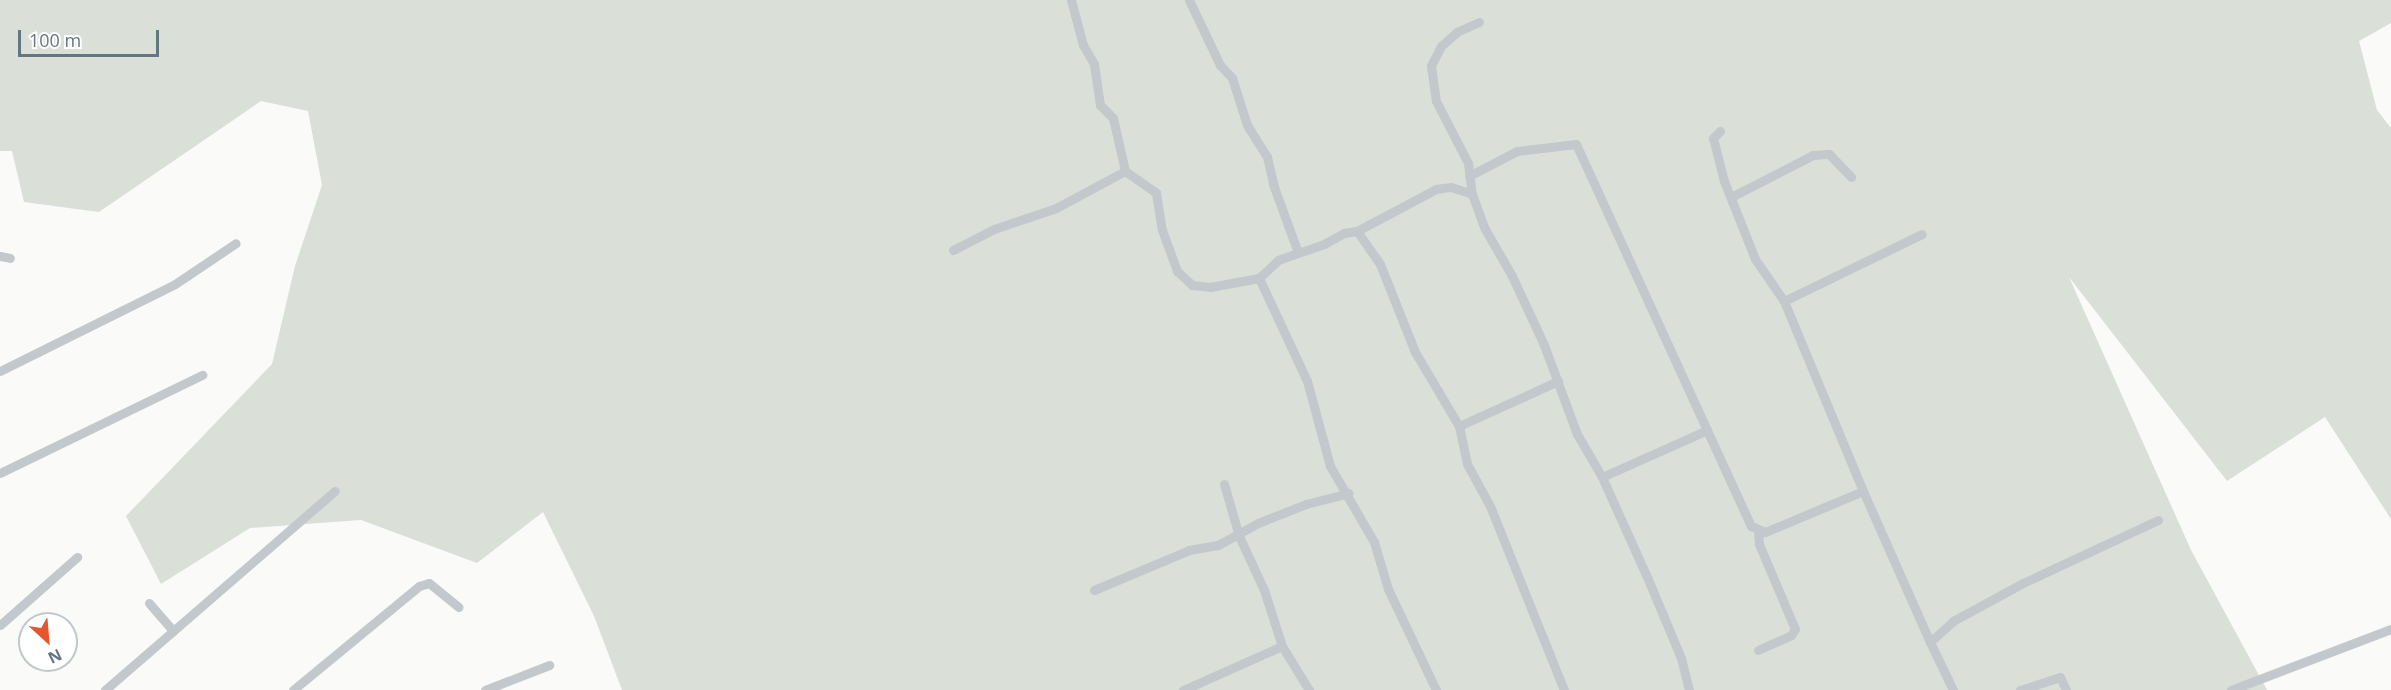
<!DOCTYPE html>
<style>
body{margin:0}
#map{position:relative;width:2391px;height:690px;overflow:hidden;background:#fafaf8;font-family:"Open Sans",sans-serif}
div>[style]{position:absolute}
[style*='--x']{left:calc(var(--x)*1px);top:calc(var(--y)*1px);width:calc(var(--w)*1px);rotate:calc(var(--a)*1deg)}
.green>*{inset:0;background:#dadfd7}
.minor>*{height:9px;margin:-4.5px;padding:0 4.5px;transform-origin:4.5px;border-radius:4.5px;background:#c3c8cc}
span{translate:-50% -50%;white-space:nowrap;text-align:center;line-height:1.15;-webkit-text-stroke:6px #fff;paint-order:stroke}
.north{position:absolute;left:18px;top:612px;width:60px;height:60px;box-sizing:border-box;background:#fff;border:2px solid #c1c8cd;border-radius:50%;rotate:154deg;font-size:16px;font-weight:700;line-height:24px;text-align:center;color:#657683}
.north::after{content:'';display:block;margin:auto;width:21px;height:27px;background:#e4572e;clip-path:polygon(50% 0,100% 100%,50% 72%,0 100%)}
.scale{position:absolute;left:18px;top:30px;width:141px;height:27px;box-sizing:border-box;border:3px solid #657683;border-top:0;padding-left:8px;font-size:18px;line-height:21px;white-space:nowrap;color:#657683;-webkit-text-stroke:4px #fff;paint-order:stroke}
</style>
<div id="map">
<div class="green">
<div style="clip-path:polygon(0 0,2391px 0,2391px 23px,2359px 41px,2377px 110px,2391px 128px,2391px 519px,2325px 417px,2227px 481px,2069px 277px,2191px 550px,2267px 690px,622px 690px,594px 616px,543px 512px,477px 563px,361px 520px,250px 528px,161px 584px,126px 516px,272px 364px,295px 266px,322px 185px,308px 111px,261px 101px,99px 212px,24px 202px,12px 151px,0 151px)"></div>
</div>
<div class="minor">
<div style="--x:1071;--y:0;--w:47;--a:75.1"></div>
<div style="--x:1083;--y:45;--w:22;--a:60"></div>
<div style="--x:1094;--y:64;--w:41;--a:81.7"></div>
<div style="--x:1100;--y:105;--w:18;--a:45"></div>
<div style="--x:1113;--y:118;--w:54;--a:77.2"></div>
<div style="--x:1125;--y:171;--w:38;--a:35"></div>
<div style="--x:1156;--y:193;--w:37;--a:81"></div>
<div style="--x:1162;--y:230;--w:44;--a:69.9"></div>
<div style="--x:1177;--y:271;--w:21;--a:43"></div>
<div style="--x:1192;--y:285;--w:18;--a:6"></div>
<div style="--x:1210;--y:287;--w:50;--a:-10.4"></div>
<div style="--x:1189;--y:0;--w:72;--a:64.5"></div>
<div style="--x:1220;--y:65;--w:18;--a:47"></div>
<div style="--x:1232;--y:78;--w:49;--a:72.3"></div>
<div style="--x:1247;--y:125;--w:38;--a:58"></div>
<div style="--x:1267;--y:157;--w:28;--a:77"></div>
<div style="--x:1273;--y:184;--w:70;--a:70"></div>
<div style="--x:1479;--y:22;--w:24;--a:156"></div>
<div style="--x:1457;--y:32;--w:21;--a:139"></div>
<div style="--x:1441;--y:46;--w:22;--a:117"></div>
<div style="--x:1431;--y:66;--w:35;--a:82"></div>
<div style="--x:1436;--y:101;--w:70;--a:62.7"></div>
<div style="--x:1468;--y:163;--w:31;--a:83"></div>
<div style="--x:1472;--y:194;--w:37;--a:70"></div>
<div style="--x:1485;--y:229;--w:54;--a:60.1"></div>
<div style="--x:1512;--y:276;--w:76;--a:65.1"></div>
<div style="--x:1544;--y:345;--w:95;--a:69.7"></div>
<div style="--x:1577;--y:434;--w:50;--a:59.8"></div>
<div style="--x:1602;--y:477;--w:117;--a:65.8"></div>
<div style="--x:1650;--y:584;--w:80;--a:67.3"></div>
<div style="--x:1681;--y:658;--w:33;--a:76"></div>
<div style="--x:1720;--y:131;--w:10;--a:135"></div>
<div style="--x:1713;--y:138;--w:44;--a:75.7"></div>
<div style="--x:1724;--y:181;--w:84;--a:68.3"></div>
<div style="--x:1755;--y:259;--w:51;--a:55.4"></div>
<div style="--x:1469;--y:176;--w:54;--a:-27.5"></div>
<div style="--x:1517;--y:151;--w:59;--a:-6.8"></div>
<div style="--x:1576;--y:144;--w:420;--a:65.4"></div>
<div style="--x:1751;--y:526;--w:15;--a:23"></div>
<div style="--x:1765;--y:532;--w:106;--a:-22.7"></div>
<div style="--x:1863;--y:491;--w:165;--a:66.1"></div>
<div style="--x:1731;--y:197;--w:92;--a:-27.1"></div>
<div style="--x:1813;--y:155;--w:16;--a:-4"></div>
<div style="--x:1829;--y:154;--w:32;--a:46"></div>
<div style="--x:1357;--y:231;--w:40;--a:55.1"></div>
<div style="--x:1380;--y:264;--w:95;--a:68.3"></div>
<div style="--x:1415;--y:352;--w:86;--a:59.3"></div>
<div style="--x:1459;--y:426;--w:109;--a:-24.4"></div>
<div style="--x:953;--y:250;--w:46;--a:-27.1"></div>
<div style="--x:994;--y:229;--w:65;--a:-18.7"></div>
<div style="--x:1056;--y:208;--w:78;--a:-28.2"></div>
<div style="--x:0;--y:256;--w:10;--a:11"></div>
<div style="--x:0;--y:371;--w:195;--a:-26.4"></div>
<div style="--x:175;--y:284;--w:73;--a:-33.9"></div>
<div style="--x:1459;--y:426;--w:39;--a:78"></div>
<div style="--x:1467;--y:464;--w:48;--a:61.3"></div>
<div style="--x:1490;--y:506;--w:198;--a:68.1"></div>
<div style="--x:0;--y:473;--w:225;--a:-25.9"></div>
<div style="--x:1602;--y:477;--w:115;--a:-24.1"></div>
<div style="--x:1224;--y:484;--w:54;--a:73.9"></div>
<div style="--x:1239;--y:536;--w:60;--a:65.2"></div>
<div style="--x:1264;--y:590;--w:59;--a:72.2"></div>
<div style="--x:1282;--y:646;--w:52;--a:58.5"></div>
<div style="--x:1863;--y:491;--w:206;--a:-112.6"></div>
<div style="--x:1784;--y:301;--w:153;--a:-25.9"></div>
<div style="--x:1094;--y:590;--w:103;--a:-22.8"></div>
<div style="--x:1189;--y:550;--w:29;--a:-10"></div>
<div style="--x:1218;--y:545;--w:46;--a:-28.8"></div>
<div style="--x:1258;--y:523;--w:52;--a:-21.6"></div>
<div style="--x:1306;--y:504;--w:44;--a:-14.3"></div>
<div style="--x:149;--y:603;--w:37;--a:49"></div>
<div style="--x:0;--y:625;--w:103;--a:-41.4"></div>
<div style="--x:1758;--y:650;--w:36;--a:-24"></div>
<div style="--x:1791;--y:635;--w:7;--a:-56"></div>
<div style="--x:1795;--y:629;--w:92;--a:-113"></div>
<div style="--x:1759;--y:544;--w:15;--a:-94"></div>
<div style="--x:105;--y:690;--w:304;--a:-40.9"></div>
<div style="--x:293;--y:690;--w:163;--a:-39.5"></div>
<div style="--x:419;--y:586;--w:10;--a:-17"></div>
<div style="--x:429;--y:583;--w:38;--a:39"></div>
<div style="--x:485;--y:690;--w:69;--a:-21.3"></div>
<div style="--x:1183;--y:690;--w:108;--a:-24"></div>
<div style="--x:1436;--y:690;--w:112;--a:-115.4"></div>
<div style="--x:1388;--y:589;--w:49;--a:-106.6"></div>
<div style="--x:1374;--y:542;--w:88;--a:-120.1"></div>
<div style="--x:1330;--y:466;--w:88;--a:-105.1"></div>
<div style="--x:1307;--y:381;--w:114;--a:-115"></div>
<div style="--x:1259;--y:278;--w:26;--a:-43"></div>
<div style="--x:1278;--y:260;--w:49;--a:-19.2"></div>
<div style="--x:1324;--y:244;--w:23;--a:-29"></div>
<div style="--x:1344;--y:233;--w:13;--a:-9"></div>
<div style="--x:1357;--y:231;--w:89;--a:-28"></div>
<div style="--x:1436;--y:189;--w:15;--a:-8"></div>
<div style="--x:1451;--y:187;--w:22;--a:18"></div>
<div style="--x:1953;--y:690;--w:53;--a:-115.6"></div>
<div style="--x:1930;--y:642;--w:31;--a:-42"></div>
<div style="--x:1953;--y:621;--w:80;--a:-28.5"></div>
<div style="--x:2023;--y:583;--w:149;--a:-25"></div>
<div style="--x:2020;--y:690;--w:42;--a:-18"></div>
<div style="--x:2060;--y:677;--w:14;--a:65"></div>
<div style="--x:2231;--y:690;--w:171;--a:-20.9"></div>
</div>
<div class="north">N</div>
<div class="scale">100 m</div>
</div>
